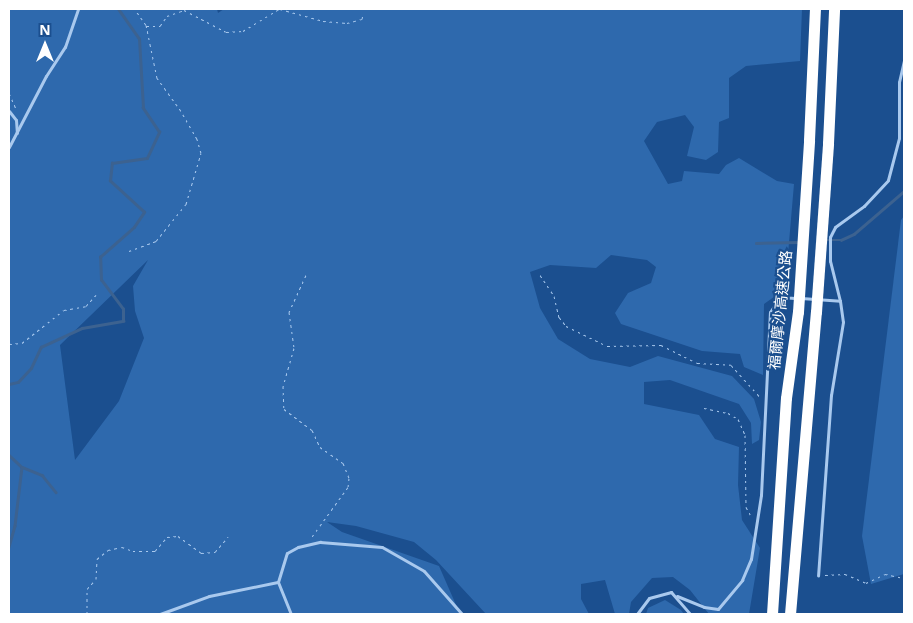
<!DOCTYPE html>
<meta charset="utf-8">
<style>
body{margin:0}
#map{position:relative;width:913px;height:623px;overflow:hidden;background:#1b4f8f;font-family:"Open Sans","Noto Sans TC",sans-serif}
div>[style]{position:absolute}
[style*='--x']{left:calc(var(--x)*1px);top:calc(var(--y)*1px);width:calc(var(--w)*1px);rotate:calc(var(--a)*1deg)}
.green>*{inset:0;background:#2e69ad}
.stream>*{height:2.5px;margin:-1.25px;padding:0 1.25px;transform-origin:1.25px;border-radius:1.25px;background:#3c6290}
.path>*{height:1px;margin-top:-0.5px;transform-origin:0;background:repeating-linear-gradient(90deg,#a9c9ee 0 2.5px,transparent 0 6.5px)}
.service>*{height:3px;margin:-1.5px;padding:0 1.5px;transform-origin:1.5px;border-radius:1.5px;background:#a9c9ee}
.motorway>*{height:11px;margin:-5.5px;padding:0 5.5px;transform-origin:5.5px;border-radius:5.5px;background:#fff}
.motorway-bridge>*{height:11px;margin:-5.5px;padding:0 5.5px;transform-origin:5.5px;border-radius:5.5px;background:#fff}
span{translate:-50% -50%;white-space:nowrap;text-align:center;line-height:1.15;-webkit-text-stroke:4.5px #1b4f8f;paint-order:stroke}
.street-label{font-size:15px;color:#fff}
.frame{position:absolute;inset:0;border:10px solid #fff;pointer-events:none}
.north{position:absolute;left:20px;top:20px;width:50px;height:50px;-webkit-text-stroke:4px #1b4f8f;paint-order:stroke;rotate:0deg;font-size:14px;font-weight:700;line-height:20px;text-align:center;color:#fff}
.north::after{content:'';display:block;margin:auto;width:18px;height:22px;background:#fff;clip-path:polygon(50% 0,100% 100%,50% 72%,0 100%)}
</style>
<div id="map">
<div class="green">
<div style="clip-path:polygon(evenodd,9px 9px,217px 9px,218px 13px,224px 9px,802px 9px,800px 61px,746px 66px,729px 78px,729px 118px,719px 122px,718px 152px,706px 160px,687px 156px,694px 127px,685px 115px,657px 122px,644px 141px,668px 184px,682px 181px,684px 171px,719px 174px,726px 165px,739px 158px,777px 181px,794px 184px,785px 289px,764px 304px,763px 375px,744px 367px,740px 354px,702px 351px,621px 324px,615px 313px,628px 293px,651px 283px,656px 267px,647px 260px,611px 255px,596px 268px,550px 265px,530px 272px,540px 308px,558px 339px,590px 359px,630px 367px,658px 356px,732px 376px,754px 399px,761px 422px,759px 440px,752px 444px,751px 423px,739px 404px,670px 380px,644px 382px,644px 404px,699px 415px,715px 439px,739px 447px,738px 485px,742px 520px,760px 548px,749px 614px,709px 614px,690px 590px,673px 577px,652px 578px,631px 602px,629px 614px,615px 614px,605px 580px,581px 584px,581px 599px,589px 614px,486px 614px,436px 560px,414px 542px,356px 526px,327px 522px,342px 532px,439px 566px,460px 614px,9px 614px,9px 9px,148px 260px,133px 286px,135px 311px,144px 338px,119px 401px,75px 460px,60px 345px,148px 260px)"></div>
<div style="clip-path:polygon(904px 216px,904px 574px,871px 584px,862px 536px,901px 220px)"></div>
<div style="clip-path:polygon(665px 600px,681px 610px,684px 614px,646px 614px,648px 608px)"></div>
</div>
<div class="stream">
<div style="--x:824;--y:240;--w:17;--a:0"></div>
<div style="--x:841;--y:240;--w:14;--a:-25"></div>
<div style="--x:854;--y:234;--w:66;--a:-40.7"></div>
<div style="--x:756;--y:243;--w:43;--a:-1.3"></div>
<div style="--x:9;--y:384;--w:9;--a:-13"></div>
<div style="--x:18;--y:382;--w:19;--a:-47"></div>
<div style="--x:31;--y:368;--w:23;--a:-65"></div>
<div style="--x:41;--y:347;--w:45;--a:-24.9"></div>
<div style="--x:82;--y:328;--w:42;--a:-9.7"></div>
<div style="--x:123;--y:321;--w:12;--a:-90"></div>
<div style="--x:123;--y:309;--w:36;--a:-127"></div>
<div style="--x:101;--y:280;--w:23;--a:-92"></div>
<div style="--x:100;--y:257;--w:45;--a:-41.4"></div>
<div style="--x:134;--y:227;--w:18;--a:-56"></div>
<div style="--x:144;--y:212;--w:46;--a:-137.6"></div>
<div style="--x:110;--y:181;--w:18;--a:-84"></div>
<div style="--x:112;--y:163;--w:35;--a:-8"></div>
<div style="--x:147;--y:158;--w:29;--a:-65"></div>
<div style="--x:159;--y:132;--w:29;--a:-124"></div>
<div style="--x:143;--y:108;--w:69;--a:-93.3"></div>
<div style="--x:139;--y:39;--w:37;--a:-125"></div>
<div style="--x:9;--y:455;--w:18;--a:43"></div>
<div style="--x:22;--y:467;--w:59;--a:96.8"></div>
<div style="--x:15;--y:526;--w:22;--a:106"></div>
<div style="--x:22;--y:467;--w:22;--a:22"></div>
<div style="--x:42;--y:475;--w:22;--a:51"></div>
</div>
<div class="path">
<div style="--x:280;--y:9;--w:45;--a:15.6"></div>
<div style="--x:323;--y:21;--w:24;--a:5"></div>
<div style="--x:347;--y:23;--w:16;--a:-15"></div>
<div style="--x:362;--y:19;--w:5;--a:-79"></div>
<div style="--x:146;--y:26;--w:14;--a:0"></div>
<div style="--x:160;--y:26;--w:12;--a:-55"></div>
<div style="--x:167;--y:16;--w:18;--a:-19"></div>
<div style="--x:184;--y:10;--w:47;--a:27.6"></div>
<div style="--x:226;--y:32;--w:17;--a:-3"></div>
<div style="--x:243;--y:31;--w:42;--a:-31.4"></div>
<div style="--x:9;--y:93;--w:17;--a:66"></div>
<div style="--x:129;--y:251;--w:29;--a:-20"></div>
<div style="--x:156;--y:241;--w:48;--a:-51"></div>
<div style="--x:186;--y:204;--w:53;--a:-73.6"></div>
<div style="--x:201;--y:153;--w:15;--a:-106"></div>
<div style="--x:197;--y:139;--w:32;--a:-120"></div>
<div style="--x:181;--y:111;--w:41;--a:-126"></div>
<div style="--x:157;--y:78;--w:54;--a:-101.7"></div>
<div style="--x:146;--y:25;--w:19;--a:-125"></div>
<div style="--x:306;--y:275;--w:41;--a:114.7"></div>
<div style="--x:289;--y:312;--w:36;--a:82"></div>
<div style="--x:294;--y:348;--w:40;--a:106"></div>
<div style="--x:283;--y:386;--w:23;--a:88"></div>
<div style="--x:284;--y:409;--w:35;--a:37"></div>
<div style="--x:312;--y:430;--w:19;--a:65"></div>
<div style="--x:320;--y:447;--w:28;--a:35"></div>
<div style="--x:343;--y:463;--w:16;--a:68"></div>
<div style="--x:349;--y:478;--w:9;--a:96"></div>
<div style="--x:348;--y:487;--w:63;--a:126"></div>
<div style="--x:540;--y:275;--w:25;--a:56"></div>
<div style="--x:554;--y:296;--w:22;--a:77"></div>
<div style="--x:559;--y:317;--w:11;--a:52"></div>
<div style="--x:566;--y:326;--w:46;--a:26"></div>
<div style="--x:607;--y:346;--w:54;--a:-1.1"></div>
<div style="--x:661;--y:345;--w:40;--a:26.6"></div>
<div style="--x:697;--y:363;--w:34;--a:3"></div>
<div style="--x:731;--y:365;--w:43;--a:47.8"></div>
<div style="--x:9;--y:344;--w:13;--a:-4"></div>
<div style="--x:22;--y:343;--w:53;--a:-38.2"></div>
<div style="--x:64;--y:310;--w:22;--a:-10"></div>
<div style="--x:86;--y:306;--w:15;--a:-48"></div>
<div style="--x:704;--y:408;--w:25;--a:12"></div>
<div style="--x:728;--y:413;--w:12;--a:31"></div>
<div style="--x:738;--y:419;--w:17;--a:66"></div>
<div style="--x:745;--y:435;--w:72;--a:89.2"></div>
<div style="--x:746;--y:507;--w:13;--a:61"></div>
<div style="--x:825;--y:575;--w:20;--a:-3"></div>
<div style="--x:845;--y:574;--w:23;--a:23"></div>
<div style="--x:866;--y:583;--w:21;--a:-25"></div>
<div style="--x:885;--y:574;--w:19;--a:12"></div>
<div style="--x:87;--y:614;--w:25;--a:-90"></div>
<div style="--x:87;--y:589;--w:13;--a:-48"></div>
<div style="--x:96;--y:579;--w:20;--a:-87"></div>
<div style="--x:97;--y:559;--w:14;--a:-39"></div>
<div style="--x:108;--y:550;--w:14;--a:-12"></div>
<div style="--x:122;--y:547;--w:12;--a:20"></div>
<div style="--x:133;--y:551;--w:22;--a:0"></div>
<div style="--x:155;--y:551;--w:18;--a:-49"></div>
<div style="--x:167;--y:537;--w:11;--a:-5"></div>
<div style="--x:178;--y:536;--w:29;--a:36"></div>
<div style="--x:201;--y:553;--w:14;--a:-4"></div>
<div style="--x:215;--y:552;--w:20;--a:-49"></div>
</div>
<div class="service">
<div style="--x:9;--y:111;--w:11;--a:52"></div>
<div style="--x:16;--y:120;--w:13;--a:86"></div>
<div style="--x:9;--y:147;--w:80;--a:-62.5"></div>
<div style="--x:46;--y:76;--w:35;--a:-57"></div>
<div style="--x:65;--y:47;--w:40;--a:-71.1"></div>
<div style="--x:801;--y:298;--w:39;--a:4"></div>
<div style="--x:840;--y:301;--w:21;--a:82"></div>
<div style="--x:843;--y:322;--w:74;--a:99.3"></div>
<div style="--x:831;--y:395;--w:181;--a:94.1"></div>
<div style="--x:840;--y:301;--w:41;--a:-104"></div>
<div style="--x:830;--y:261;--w:24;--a:-90"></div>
<div style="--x:830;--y:237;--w:11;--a:-63"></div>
<div style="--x:835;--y:227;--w:36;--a:-36"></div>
<div style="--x:864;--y:206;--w:35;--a:-47"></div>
<div style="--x:888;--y:180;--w:43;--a:-75.3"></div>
<div style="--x:899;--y:138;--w:56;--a:-90"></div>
<div style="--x:899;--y:82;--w:22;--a:-77"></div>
<div style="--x:278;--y:582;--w:30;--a:-73"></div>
<div style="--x:287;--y:553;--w:13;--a:-29"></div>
<div style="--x:298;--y:547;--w:23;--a:-13"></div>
<div style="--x:320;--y:542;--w:62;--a:4.6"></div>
<div style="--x:382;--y:547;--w:48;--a:29.7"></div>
<div style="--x:424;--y:571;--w:57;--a:48.5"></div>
<div style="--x:677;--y:596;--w:29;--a:22"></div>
<div style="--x:704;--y:607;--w:14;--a:8"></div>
<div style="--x:718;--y:609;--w:38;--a:-50"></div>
<div style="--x:742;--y:580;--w:23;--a:-67"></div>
<div style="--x:751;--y:559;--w:65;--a:-81.1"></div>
<div style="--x:761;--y:495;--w:183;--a:-87.2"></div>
<div style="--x:770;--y:312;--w:18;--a:-56"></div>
<div style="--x:780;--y:297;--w:15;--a:4"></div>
<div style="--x:160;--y:614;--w:52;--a:-20.2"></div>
<div style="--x:209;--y:596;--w:70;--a:-11.5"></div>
<div style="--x:278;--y:582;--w:35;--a:68"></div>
<div style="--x:637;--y:614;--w:20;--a:-53"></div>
<div style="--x:649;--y:598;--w:23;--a:-15"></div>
<div style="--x:671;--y:592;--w:29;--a:49"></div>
</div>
<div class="motorway">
<div style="--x:809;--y:140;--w:131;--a:-87.4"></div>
<div style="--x:828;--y:143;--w:134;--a:-87.4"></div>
<div style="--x:772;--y:614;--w:216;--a:-86.3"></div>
<div style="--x:786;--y:398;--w:87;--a:-82.1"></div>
<div style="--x:790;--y:614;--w:303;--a:-85.1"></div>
</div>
<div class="motorway-bridge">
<div style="--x:798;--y:312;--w:172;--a:-86.3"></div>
<div style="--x:816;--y:312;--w:169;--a:-85.9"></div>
</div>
<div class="street-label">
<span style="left:780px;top:310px;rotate:-84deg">福爾摩沙高速公路</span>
</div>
<div class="frame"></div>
<div class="north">N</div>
</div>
